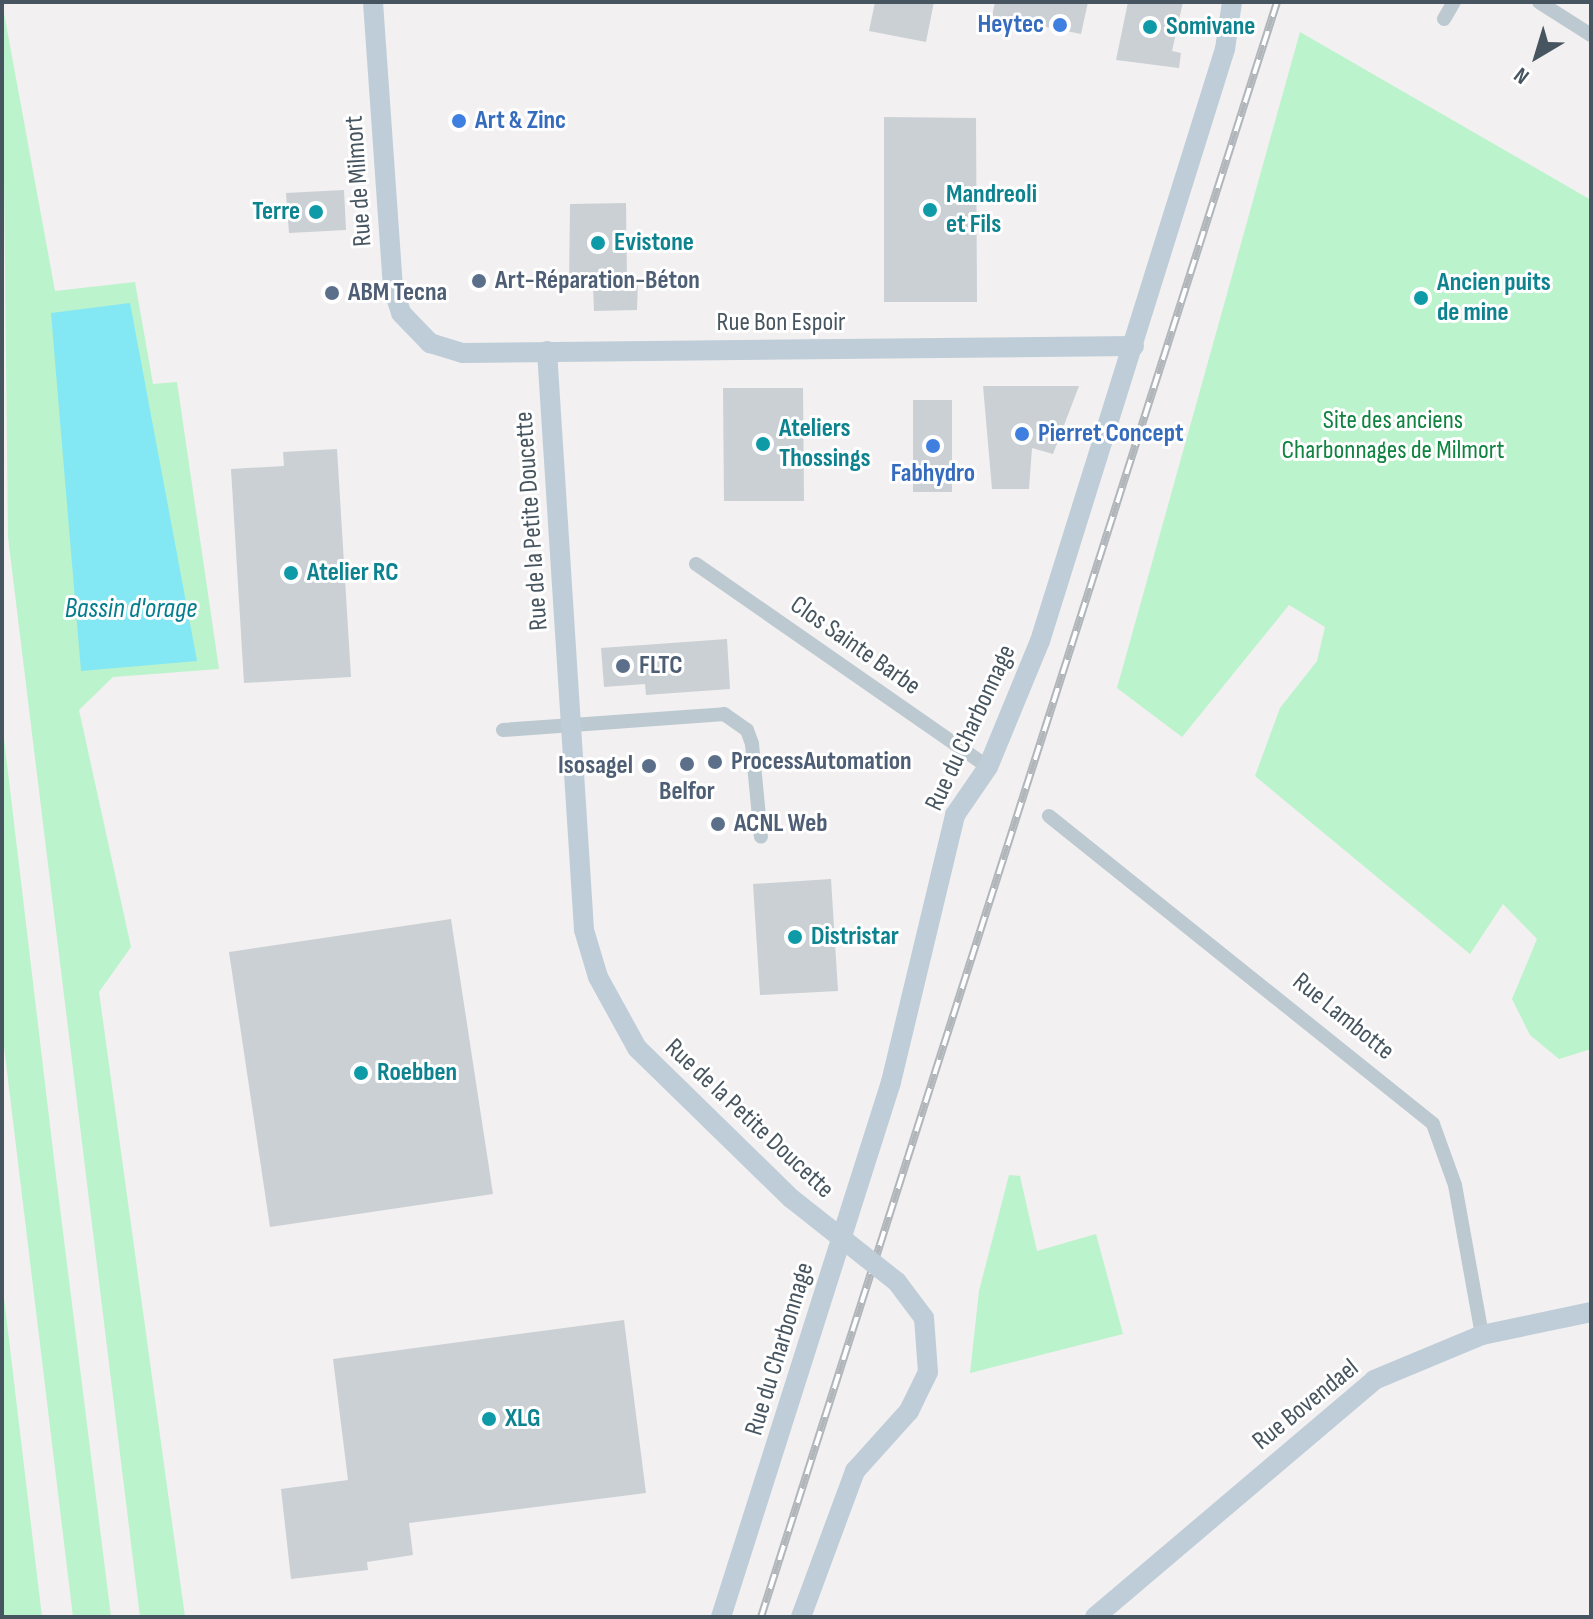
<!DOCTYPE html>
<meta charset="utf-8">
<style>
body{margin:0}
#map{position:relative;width:1593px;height:1619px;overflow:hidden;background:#f2f0f0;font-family:"Sofia Sans Condensed",sans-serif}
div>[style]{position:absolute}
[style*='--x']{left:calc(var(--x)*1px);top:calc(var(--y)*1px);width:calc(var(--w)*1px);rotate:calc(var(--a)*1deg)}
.green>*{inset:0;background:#bbf3cc}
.water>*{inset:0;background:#84e7f4}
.building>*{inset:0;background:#cbd0d5}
.street>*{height:14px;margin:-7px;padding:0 7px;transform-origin:7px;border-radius:7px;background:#bcc9d0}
.secondary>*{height:20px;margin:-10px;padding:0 10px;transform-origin:10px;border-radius:10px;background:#bfcdd8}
.rail>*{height:8px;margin-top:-4px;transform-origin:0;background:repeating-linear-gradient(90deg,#fff 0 15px,#b1b6bb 0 30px);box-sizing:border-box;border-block:2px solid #b1b6bb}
.secondary-bridge>*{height:20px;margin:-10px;padding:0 10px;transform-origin:10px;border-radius:10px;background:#bfcdd8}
.dots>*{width:22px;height:22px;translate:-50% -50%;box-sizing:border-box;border:4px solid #fff;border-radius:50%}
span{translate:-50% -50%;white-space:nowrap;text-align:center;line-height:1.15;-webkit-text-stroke:6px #fff;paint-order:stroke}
.shop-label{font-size:26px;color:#366cbe;font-weight:700}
.right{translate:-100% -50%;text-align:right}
.left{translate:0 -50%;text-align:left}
.culture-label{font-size:26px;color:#0d838f;font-weight:700}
.street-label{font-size:26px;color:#46555f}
.service-label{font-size:26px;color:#4e5e75;font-weight:700}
.park-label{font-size:26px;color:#0f833f}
.water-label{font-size:28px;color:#047d8e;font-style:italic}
.frame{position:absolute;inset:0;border:4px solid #46555f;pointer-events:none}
.north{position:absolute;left:1497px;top:16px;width:80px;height:80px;-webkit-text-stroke:6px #fff;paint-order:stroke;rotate:218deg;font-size:22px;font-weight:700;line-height:32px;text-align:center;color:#46555f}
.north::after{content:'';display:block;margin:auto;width:28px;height:36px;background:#46555f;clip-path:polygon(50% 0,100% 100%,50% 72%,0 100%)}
</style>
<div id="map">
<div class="green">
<div style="clip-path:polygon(2px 2px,55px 291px,135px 282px,153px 384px,177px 382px,219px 669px,113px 677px,79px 710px,131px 947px,99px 992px,185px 1617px,140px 1617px,8px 537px)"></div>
<div style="clip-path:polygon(1300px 32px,1591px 200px,1591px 1049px,1559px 1059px,1530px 1035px,1512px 999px,1537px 939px,1503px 904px,1470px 954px,1255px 776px,1280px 708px,1317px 661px,1325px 627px,1289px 605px,1182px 737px,1117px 688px)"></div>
<div style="clip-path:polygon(2px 722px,56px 1176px,111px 1617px,73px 1617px,2px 1030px)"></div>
<div style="clip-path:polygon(1009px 1175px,1020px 1176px,1037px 1251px,1096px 1234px,1123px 1334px,970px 1373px,979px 1291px)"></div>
<div style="clip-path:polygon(2px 1281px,34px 1550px,42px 1617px,2px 1617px)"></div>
</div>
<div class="water">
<div style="clip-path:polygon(130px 303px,197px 661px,81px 671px,51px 313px)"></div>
</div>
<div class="building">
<div style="clip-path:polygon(875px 2px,934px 2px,926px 42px,869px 31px)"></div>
<div style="clip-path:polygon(995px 2px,1088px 2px,1081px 34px,992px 16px)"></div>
<div style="clip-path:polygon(1128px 2px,1183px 2px,1172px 51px,1181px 53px,1179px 68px,1116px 60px)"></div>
<div style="clip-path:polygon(884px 117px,976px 118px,977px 302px,884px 302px)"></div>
<div style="clip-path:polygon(344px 190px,346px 230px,289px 233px,286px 193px)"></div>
<div style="clip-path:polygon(626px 203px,627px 282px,638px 282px,637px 310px,594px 311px,593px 285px,569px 285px,570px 204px)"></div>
<div style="clip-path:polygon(983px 386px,1079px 386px,1053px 454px,1032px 448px,1029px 489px,992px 489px)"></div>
<div style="clip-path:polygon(723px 388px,803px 388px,804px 501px,724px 501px)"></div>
<div style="clip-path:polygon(913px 400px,952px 400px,952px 492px,913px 492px)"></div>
<div style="clip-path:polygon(337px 449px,351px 677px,244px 683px,231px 469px,284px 466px,283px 452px)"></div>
<div style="clip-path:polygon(727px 639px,730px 689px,646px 695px,645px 684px,604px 687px,601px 648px)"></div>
<div style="clip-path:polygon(831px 879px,838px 991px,760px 995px,753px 884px)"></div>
<div style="clip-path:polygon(451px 919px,493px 1194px,270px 1227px,229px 952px)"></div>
<div style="clip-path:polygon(624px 1320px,646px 1493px,409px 1523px,413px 1555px,367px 1562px,368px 1570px,291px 1579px,281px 1489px,348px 1480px,333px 1359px)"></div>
</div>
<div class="street">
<div style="--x:1539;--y:2;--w:62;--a:32.4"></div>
<div style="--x:1444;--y:19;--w:20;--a:-60"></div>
<div style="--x:696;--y:564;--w:356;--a:34.8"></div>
<div style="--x:503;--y:730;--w:222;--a:-4.1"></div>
<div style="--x:724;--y:714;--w:28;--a:35"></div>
<div style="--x:747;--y:730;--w:15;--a:70"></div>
<div style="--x:752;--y:744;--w:93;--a:84.5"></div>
<div style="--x:1049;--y:816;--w:492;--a:38.7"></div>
<div style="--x:1433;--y:1124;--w:65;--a:70.2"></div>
<div style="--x:1455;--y:1185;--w:152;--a:79.8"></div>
</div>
<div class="secondary">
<div style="--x:373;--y:2;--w:287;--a:86"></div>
<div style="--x:393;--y:288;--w:26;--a:72"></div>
<div style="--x:401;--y:313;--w:42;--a:46"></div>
<div style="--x:430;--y:343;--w:34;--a:17"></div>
<div style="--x:463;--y:353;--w:671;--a:-0.6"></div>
<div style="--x:547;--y:351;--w:580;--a:86.34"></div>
<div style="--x:584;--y:930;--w:49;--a:73.4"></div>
<div style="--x:598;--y:977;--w:81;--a:61.2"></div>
<div style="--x:637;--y:1048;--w:216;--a:44.3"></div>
<div style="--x:721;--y:1617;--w:561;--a:-72.37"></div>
<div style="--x:891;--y:1082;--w:275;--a:-76.5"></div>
<div style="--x:955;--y:815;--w:58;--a:-55.5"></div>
<div style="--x:988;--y:767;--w:136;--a:-67.6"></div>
<div style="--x:1040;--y:641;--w:620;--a:-72.65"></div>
<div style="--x:1225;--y:49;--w:48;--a:-81.5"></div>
<div style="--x:801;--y:1617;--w:156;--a:-69.7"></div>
<div style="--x:855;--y:1471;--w:81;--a:-48"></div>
<div style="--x:909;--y:1411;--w:43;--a:-64"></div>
<div style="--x:928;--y:1372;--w:54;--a:-94.2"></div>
<div style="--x:924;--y:1318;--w:45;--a:-126.9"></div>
<div style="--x:1095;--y:1617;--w:366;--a:-40.3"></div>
<div style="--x:1374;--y:1380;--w:117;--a:-22.6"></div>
<div style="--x:1482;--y:1335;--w:111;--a:-11.9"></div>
</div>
<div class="rail">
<div style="--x:761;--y:1617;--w:1695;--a:-72.28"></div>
</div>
<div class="secondary-bridge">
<div style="--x:792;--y:1199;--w:134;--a:38.3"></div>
</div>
<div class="dots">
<div style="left:1060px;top:25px;background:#3f7fe0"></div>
<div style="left:1150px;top:27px;background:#0f9aa8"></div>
<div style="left:459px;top:121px;background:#3f7fe0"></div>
<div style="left:930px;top:210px;background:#0f9aa8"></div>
<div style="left:316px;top:212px;background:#0f9aa8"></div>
<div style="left:598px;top:243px;background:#0f9aa8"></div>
<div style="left:479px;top:281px;background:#5c6f8a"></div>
<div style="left:332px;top:293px;background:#5c6f8a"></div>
<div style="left:1421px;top:298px;background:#0f9aa8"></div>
<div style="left:1022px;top:434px;background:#3f7fe0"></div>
<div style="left:763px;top:444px;background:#0f9aa8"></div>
<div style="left:933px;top:446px;background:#3f7fe0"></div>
<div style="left:291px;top:573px;background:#0f9aa8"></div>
<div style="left:623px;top:666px;background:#5c6f8a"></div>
<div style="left:715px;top:762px;background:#5c6f8a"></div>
<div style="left:687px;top:764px;background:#5c6f8a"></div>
<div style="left:649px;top:766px;background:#5c6f8a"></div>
<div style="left:718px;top:824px;background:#5c6f8a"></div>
<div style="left:795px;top:937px;background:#0f9aa8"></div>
<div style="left:361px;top:1073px;background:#0f9aa8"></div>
<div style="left:489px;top:1419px;background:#0f9aa8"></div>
</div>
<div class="shop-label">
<span class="right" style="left:1044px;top:25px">Heytec</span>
<span class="left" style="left:475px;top:121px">Art &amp; Zinc</span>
<span class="left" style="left:1038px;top:434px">Pierret Concept</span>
<span style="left:933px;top:474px">Fabhydro</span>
</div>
<div class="culture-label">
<span class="left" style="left:1166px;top:27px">Somivane</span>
<span class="left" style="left:946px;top:210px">Mandreoli<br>et Fils</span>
<span class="right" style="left:300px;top:212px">Terre</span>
<span class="left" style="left:614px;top:243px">Evistone</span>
<span class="left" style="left:1437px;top:298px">Ancien puits<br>de mine</span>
<span class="left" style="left:779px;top:444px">Ateliers<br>Thossings</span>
<span class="left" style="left:307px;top:573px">Atelier RC</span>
<span class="left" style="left:811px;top:937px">Distristar</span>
<span class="left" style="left:377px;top:1073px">Roebben</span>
<span class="left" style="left:505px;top:1419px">XLG</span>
</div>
<div class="street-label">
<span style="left:359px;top:181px;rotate:-94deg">Rue de Milmort</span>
<span style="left:781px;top:323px">Rue Bon Espoir</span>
<span style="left:532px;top:521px;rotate:-94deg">Rue de la Petite Doucette</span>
<span style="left:855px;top:646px;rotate:35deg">Clos Sainte Barbe</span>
<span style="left:971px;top:728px;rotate:-65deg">Rue du Charbonnage</span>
<span style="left:1343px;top:1017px;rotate:39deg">Rue Lambotte</span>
<span style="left:749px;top:1119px;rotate:43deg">Rue de la Petite Doucette</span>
<span style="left:780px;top:1349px;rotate:-73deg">Rue du Charbonnage</span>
<span style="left:1306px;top:1405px;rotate:-39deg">Rue Bovendael</span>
</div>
<div class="service-label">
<span class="left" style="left:495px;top:281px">Art-Réparation-Béton</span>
<span class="left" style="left:348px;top:293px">ABM Tecna</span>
<span class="left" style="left:639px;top:666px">FLTC</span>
<span class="left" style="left:731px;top:762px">ProcessAutomation</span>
<span class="right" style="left:633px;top:766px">Isosagel</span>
<span style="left:687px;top:792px">Belfor</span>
<span class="left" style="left:734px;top:824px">ACNL Web</span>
</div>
<div class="park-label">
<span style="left:1393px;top:436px">Site des anciens<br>Charbonnages de Milmort</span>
</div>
<div class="water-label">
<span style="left:131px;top:609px">Bassin d'orage</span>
</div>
<div class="frame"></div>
<div class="north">N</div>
</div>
